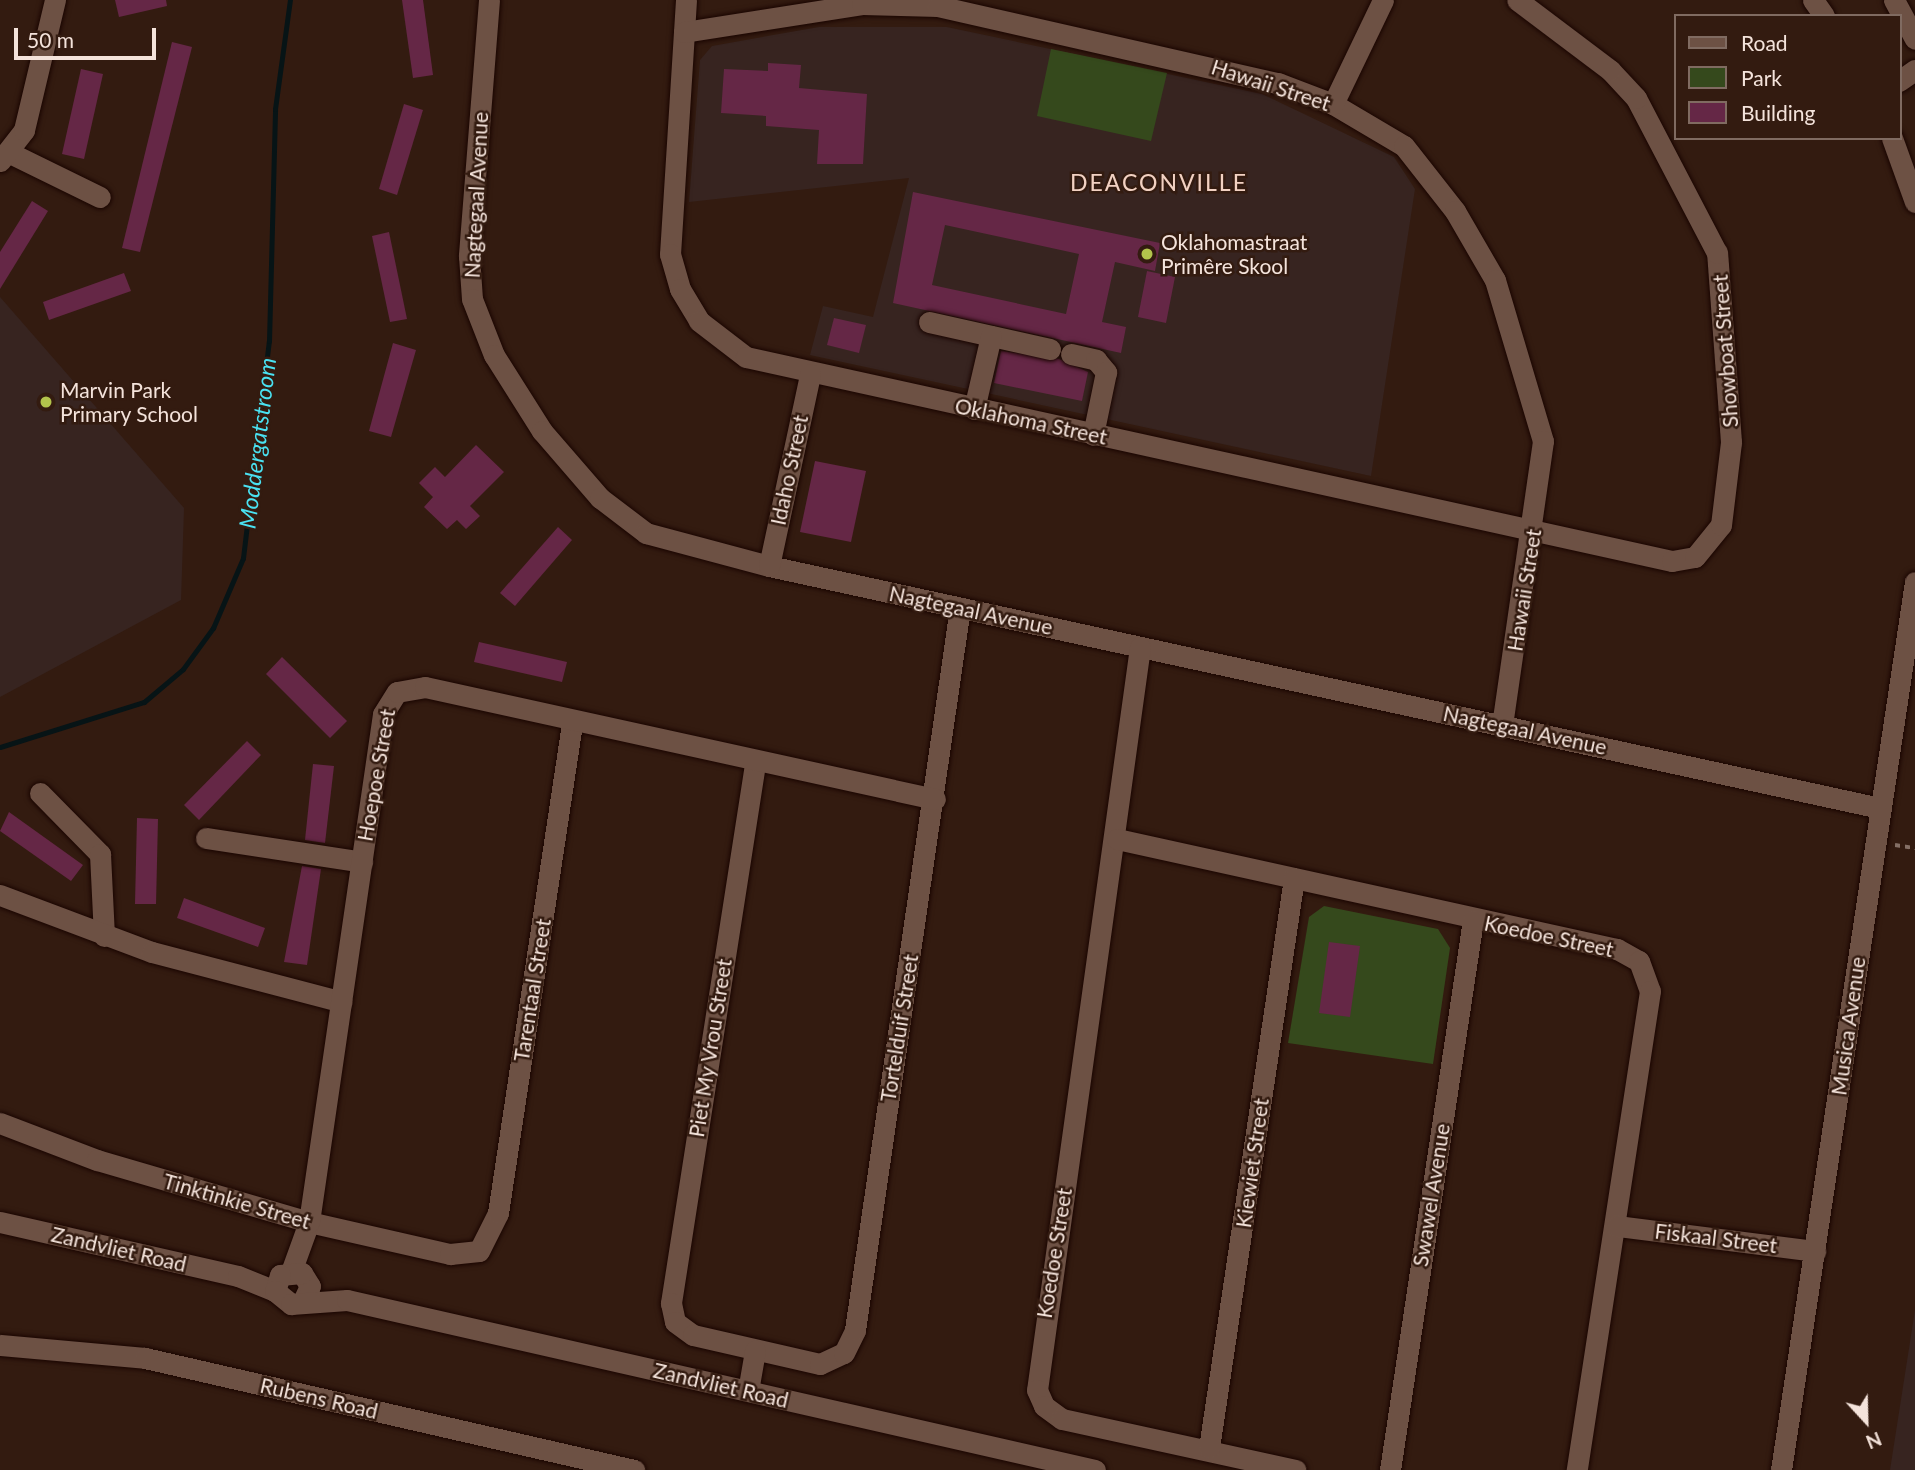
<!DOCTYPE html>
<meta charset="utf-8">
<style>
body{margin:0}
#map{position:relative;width:1915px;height:1470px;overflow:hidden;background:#331b10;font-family:Lato,sans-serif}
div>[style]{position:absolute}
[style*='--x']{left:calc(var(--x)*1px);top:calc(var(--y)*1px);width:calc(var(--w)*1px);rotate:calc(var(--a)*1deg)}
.education>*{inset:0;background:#372420}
.green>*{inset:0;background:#35491c}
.stream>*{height:5px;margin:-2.5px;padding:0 2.5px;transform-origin:2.5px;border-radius:2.5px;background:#071416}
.building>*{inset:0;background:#652746}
.path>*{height:3.5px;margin-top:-1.75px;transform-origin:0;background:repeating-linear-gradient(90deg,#846f65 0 5px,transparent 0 10px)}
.roads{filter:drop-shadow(0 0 2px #1a0500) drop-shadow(0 0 2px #1a0500)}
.minor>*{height:21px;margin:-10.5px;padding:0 10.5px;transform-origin:10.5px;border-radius:10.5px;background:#6d5144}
.dots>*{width:19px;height:19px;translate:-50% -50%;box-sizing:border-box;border:4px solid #331b10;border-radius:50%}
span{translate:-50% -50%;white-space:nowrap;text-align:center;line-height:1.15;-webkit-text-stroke:5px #331b10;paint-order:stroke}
.street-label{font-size:21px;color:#f4e3db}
.poi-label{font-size:21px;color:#f4e3db}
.left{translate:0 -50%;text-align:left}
.neighbourhood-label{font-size:23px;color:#f2d1c2;letter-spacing:2px}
.water-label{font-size:23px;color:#4ae2f2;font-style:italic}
.legend{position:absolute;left:1674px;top:14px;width:228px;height:126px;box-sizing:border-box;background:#331b10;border:2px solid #806b61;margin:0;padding:9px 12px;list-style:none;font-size:21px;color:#f4e3db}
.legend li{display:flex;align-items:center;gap:14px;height:35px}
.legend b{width:35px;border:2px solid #806b61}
.north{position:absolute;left:1831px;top:1386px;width:70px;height:70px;-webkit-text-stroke:5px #331b10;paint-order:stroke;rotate:158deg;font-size:19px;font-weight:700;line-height:28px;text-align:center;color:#f4e3db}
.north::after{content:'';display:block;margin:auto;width:24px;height:32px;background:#f4e3db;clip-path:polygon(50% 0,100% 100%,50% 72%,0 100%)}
.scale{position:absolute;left:14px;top:28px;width:142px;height:32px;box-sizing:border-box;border:4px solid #f4e3db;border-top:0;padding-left:9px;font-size:21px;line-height:24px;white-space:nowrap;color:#f4e3db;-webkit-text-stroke:5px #331b10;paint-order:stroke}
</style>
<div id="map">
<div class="education">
<div style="clip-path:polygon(819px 27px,947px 27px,1262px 94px,1394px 157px,1415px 189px,1371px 476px,810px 355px,823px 306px,873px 317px,909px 178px,689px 202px,700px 60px,712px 46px)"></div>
<div style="clip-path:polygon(0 297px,184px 508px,181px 600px,0 697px)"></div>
<div style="clip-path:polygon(1915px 1310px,1915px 1470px,1890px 1470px)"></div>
</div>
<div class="green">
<div style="clip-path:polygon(1051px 49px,1167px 73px,1151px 141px,1037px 116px)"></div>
<div style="clip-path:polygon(1324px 906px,1438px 929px,1450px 948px,1433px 1064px,1288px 1043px,1309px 917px)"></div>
</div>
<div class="stream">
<div style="--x:0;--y:747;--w:151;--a:-17.4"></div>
<div style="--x:144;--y:702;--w:51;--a:-40.2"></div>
<div style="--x:183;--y:669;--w:51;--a:-53.8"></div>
<div style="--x:213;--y:628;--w:76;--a:-66.8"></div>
<div style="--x:243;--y:558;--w:219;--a:-83.2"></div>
<div style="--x:269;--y:341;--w:232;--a:-88.5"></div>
<div style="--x:275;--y:109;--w:110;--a:-82.2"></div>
</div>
<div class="building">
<div style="clip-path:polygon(115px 0,166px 0,167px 6px,119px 17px)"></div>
<div style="clip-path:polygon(402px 0,423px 0,433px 75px,413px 78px)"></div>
<div style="clip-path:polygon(172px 42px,192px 47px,140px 252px,122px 248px)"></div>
<div style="clip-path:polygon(768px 63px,801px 65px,799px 88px,867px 94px,863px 164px,817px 164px,819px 130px,766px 126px,766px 116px,721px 113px,724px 69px,768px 71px)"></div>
<div style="clip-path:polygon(81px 69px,103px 74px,84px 159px,62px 154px)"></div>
<div style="clip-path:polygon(404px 104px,423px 110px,397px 195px,379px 189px)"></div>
<div style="clip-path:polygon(evenodd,913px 192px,1160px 243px,1155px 271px,1115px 262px,1102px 322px,1126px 327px,1121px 353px,893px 303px,913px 192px,945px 225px,1079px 254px,1066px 314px,932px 285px,945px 225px)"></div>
<div style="clip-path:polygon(32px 201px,48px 211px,0 289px,0 252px)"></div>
<div style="clip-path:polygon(389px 232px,407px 319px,390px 322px,372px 236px)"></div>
<div style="clip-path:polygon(1147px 271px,1175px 277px,1166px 323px,1138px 317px)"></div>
<div style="clip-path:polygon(124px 273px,131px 291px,49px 320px,43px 302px)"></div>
<div style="clip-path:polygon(834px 318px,866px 325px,859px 353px,827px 345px)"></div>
<div style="clip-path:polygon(393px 343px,416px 350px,391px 437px,369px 431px)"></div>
<div style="clip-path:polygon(1001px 351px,1059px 359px,1088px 372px,1082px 401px,994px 383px)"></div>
<div style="clip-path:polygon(476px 445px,504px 472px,470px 506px,480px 516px,466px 529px,457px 520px,447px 529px,424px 507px,433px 497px,419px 483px,435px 467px,445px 477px)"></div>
<div style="clip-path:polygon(815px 461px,866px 471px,851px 542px,800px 532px)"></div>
<div style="clip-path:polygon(558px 527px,572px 540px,515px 606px,500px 593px)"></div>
<div style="clip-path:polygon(479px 642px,567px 662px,562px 682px,474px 662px)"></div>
<div style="clip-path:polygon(282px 657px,347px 721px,330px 738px,266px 674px)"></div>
<div style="clip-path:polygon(247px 741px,261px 755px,199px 820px,184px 805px)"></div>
<div style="clip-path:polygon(313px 764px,334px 766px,325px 843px,305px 840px)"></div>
<div style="clip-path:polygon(9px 812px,83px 865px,71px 881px,0 831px)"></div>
<div style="clip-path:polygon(137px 818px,158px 819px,156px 904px,135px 904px)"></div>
<div style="clip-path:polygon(302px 866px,321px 869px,307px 965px,284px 962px)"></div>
<div style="clip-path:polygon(184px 898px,265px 928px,258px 947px,177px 918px)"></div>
<div style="clip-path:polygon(1329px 942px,1360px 946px,1350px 1017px,1319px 1013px)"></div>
</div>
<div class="path">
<div style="--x:1895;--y:845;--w:20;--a:9"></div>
</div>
<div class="roads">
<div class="minor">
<div style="--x:489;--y:0;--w:257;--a:94.5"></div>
<div style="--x:469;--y:256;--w:43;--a:86"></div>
<div style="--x:472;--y:299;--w:60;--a:68.6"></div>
<div style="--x:494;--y:355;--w:90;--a:57.7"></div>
<div style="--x:542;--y:431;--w:89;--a:49.1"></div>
<div style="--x:600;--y:498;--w:58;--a:37.3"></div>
<div style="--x:646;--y:533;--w:127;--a:15"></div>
<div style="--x:769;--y:566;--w:1137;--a:12.29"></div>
<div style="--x:686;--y:0;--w:255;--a:93.6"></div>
<div style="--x:670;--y:254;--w:36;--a:74"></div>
<div style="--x:680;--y:289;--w:37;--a:59"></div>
<div style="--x:699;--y:321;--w:59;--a:37.5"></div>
<div style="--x:746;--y:357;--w:948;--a:12.42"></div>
<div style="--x:1672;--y:561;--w:23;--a:-10"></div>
<div style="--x:1695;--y:557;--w:41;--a:-50.9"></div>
<div style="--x:1721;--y:525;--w:84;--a:-83.1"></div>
<div style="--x:1731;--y:442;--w:190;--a:-94.2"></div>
<div style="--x:1717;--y:253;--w:175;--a:-117.6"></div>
<div style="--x:1636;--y:98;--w:38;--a:-133"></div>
<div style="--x:1610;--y:70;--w:116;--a:-143"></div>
<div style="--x:1813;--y:0;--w:19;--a:55"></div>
<div style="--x:1894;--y:0;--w:44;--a:61.7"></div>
<div style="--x:684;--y:32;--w:180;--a:-8.9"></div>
<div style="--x:862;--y:4;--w:76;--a:1.5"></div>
<div style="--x:938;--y:6;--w:349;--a:12.8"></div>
<div style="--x:1278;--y:83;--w:59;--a:20.9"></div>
<div style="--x:1333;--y:104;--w:82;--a:30.6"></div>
<div style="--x:1404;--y:146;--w:83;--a:51.9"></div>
<div style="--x:1455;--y:211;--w:80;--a:59.9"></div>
<div style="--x:1495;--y:280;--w:168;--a:73.4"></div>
<div style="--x:1543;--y:441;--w:287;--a:98.2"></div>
<div style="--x:1899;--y:81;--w:19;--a:-35"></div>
<div style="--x:1333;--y:104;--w:115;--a:-64.3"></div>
<div style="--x:1892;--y:138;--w:68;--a:70.2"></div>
<div style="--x:10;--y:153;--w:100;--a:26.1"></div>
<div style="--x:0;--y:161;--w:39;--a:-52"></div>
<div style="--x:24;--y:130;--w:134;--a:-76.6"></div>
<div style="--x:929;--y:322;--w:124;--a:12.6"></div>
<div style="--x:1071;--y:354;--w:26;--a:13"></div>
<div style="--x:1096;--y:360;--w:16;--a:50"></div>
<div style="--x:1106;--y:372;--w:64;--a:101.7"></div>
<div style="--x:974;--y:409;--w:75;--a:-76.9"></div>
<div style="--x:769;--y:566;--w:196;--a:-77.9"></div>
<div style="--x:1140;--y:647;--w:750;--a:97.89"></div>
<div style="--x:1037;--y:1390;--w:17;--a:66"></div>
<div style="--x:1044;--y:1406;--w:22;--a:36"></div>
<div style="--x:1062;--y:1419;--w:239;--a:12.3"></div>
<div style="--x:755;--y:764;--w:546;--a:98.86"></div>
<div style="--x:671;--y:1303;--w:19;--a:78"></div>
<div style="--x:675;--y:1322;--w:22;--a:36"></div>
<div style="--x:693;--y:1335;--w:130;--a:12.9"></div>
<div style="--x:820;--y:1364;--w:26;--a:-25"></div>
<div style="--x:844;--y:1353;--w:25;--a:-64"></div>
<div style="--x:855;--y:1330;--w:730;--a:-81.73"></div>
<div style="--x:40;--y:793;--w:86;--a:45.5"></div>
<div style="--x:100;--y:854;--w:82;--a:87.2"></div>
<div style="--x:206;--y:838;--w:158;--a:8.7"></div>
<div style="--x:1117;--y:839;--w:512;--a:12.41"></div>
<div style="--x:1617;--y:949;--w:25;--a:29"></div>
<div style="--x:1639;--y:961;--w:32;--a:70"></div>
<div style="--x:1650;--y:991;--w:485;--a:98.7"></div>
<div style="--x:0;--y:895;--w:162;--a:20.6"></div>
<div style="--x:152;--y:952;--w:196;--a:14.7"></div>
<div style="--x:0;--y:1123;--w:104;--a:20.9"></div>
<div style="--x:97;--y:1160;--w:221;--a:16.3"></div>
<div style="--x:309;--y:1222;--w:145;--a:12.8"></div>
<div style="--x:450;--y:1254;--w:29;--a:-6"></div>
<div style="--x:479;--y:1251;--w:42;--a:-63.4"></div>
<div style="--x:498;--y:1213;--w:496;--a:-81.4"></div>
<div style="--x:0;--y:1222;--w:244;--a:12.8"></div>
<div style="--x:238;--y:1276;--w:40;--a:22"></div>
<div style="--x:1617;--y:1226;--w:200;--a:7.2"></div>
<div style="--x:292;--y:1269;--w:50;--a:-70.1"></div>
<div style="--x:309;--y:1222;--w:513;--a:-81.71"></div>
<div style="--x:383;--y:714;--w:26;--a:-58"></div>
<div style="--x:397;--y:692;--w:28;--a:-10"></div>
<div style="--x:425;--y:687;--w:522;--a:12.39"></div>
<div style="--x:304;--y:1299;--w:14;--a:-65"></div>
<div style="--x:310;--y:1286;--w:15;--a:-122"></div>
<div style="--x:302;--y:1273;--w:22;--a:175"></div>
<div style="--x:280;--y:1275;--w:17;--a:107"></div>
<div style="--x:275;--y:1291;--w:21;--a:39"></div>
<div style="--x:291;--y:1304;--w:56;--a:-4.1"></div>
<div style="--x:347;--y:1300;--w:767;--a:12.8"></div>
<div style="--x:0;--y:1345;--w:146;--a:5.1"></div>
<div style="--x:145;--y:1358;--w:502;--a:12.9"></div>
<div style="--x:748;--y:1391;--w:41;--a:-80.1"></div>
<div style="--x:1209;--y:1448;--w:576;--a:-81.52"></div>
<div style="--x:1390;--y:1470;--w:556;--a:-81.42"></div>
<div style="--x:1781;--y:1470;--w:898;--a:-81.42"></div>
</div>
</div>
<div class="dots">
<div style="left:1147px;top:254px;background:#b2c34c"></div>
<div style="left:46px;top:402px;background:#b2c34c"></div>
</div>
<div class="street-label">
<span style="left:1271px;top:85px;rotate:18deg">Hawaii Street</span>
<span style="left:476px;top:195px;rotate:-87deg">Nagtegaal Avenue</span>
<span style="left:1725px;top:351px;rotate:-94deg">Showboat Street</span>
<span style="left:1031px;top:421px;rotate:12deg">Oklahoma Street</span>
<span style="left:789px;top:470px;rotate:-78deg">Idaho Street</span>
<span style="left:1524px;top:590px;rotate:-81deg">Hawaii Street</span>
<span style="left:971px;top:610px;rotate:12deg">Nagtegaal Avenue</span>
<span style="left:1525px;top:730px;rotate:12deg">Nagtegaal Avenue</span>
<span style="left:376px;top:775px;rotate:-80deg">Hoepoe Street</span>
<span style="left:1549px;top:936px;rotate:12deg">Koedoe Street</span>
<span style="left:532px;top:990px;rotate:-81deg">Tarentaal Street</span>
<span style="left:1848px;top:1026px;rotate:-82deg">Musica Avenue</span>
<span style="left:899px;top:1028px;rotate:-81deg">Tortelduif Street</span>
<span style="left:710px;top:1048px;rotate:-81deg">Piet My Vrou Street</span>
<span style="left:1252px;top:1163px;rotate:-82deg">Kiewiet Street</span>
<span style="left:1431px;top:1195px;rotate:-81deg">Swawel Avenue</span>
<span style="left:237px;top:1201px;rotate:16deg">Tinktinkie Street</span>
<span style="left:1716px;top:1238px;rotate:7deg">Fiskaal Street</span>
<span style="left:119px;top:1249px;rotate:13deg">Zandvliet Road</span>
<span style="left:1054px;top:1253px;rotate:-81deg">Koedoe Street</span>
<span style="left:721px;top:1385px;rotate:13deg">Zandvliet Road</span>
<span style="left:319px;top:1398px;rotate:13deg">Rubens Road</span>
</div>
<div class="poi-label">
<span class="left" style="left:1161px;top:254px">Oklahomastraat<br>Primêre Skool</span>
<span class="left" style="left:60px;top:402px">Marvin Park<br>Primary School</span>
</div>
<div class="neighbourhood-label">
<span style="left:1159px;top:182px">DEACONVILLE</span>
</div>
<div class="water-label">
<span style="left:257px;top:443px;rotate:-83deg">Moddergatstroom</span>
</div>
<ul class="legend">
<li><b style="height:9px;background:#6d5144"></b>Road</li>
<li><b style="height:19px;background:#35491c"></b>Park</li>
<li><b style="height:19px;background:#652746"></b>Building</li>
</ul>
<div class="north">N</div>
<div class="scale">50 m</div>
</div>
